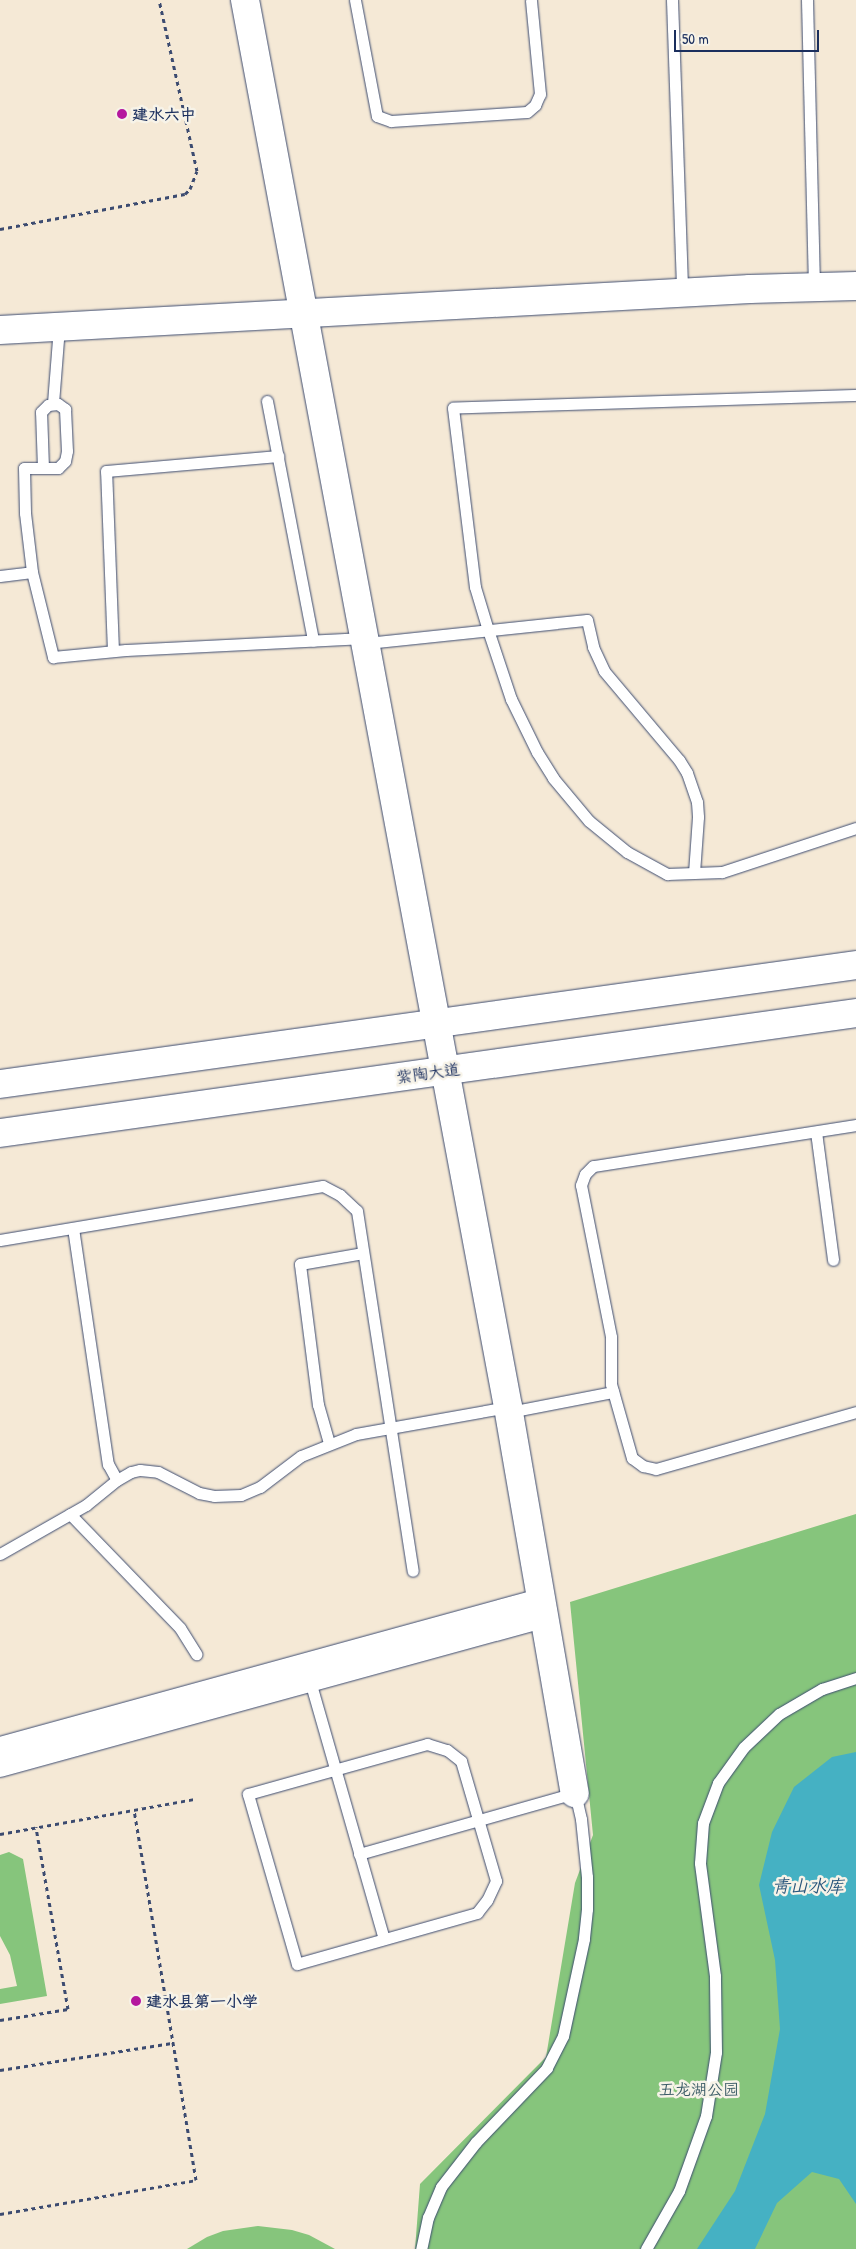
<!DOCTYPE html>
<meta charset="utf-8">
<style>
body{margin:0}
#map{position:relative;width:856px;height:2249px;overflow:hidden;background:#f5e9d6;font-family:"Patrick Hand","LXGW WenKai TC",sans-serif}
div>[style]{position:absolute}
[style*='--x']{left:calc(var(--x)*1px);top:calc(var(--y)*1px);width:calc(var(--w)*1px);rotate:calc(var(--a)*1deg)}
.green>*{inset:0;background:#86c57c}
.water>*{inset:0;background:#45b1c3}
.path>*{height:3px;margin-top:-1.5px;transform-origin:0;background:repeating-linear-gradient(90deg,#3c4b70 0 4px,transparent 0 8px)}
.roads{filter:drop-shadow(0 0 1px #3c4b70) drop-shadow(0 0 1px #3c4b70)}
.service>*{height:11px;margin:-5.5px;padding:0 5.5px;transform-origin:5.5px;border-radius:5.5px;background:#fff}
.minor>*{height:22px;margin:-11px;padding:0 11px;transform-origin:11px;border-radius:11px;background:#fff}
.tertiary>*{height:28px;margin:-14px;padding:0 14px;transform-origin:14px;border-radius:14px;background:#fff}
.secondary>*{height:28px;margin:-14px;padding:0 14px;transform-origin:14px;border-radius:14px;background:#fff}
.dots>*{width:14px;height:14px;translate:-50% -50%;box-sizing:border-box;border:2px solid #f7f3e8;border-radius:50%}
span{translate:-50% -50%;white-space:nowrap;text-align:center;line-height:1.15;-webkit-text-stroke:5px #f7f3e8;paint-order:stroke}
.poi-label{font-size:16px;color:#1b2f5e;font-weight:700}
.left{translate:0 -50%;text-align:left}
.street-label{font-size:16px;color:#1b2f5e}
.park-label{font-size:16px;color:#3b5c67}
.water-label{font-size:18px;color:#28567c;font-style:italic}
.scale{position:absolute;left:674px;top:30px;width:145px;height:22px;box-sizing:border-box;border:2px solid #1b2f5e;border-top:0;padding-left:6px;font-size:15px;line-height:18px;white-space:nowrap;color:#1b2f5e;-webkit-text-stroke:4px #f7f3e8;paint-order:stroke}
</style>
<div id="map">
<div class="green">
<div style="clip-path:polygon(856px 1514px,856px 2249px,415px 2249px,420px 2184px,546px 2057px,575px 1883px,593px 1835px,570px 1602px)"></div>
<div style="clip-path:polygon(9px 1852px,23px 1859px,47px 1996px,0 2004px,0 1989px,17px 1986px,10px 1955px,0 1936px,0 1855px)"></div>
<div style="clip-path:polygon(258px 2226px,292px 2230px,309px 2235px,335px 2249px,187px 2249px,207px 2237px,223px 2231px)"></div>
</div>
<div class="water">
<div style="clip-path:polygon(856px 1752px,856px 2204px,839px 2179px,812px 2172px,777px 2203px,755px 2249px,697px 2249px,735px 2191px,765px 2114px,780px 2029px,775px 1960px,759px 1885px,772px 1832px,794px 1787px,832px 1757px)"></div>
</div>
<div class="path">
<div style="--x:0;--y:229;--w:188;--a:-10.7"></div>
<div style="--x:185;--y:194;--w:7;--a:-45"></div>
<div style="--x:190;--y:189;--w:19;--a:-69"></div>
<div style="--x:197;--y:171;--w:175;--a:-102.5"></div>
<div style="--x:0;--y:1834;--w:197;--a:-10.2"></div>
<div style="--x:0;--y:2020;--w:69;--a:-9.2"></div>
<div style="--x:68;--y:2009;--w:185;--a:-100"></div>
<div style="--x:0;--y:2070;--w:174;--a:-8.9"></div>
<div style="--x:0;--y:2214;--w:199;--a:-9.8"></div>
<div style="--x:196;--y:2180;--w:375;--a:-99.5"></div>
</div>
<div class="roads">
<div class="service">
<div style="--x:355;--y:0;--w:118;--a:79.3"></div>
<div style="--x:377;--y:116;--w:15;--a:20"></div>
<div style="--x:391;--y:121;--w:136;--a:-3.8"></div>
<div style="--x:527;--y:112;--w:11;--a:-41"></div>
<div style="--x:535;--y:105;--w:12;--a:-66"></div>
<div style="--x:540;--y:94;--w:94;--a:-95.5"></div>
<div style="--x:672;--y:0;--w:293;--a:88"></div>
<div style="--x:807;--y:0;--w:287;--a:88.6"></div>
<div style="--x:856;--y:395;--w:403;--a:178.2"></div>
<div style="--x:453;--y:408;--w:180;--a:83"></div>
<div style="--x:475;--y:587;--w:45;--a:73.2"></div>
<div style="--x:488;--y:630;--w:73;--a:71.6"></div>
<div style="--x:511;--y:699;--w:59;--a:63.9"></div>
<div style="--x:537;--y:752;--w:31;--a:58"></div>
<div style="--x:553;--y:778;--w:56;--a:50.1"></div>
<div style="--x:589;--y:821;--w:49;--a:39.2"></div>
<div style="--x:627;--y:852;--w:46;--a:28.8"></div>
<div style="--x:667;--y:874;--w:55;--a:-2.1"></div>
<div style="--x:722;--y:872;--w:141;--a:-18.2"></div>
<div style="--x:267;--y:401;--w:244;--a:79.1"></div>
<div style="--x:53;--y:403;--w:76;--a:-85.5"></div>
<div style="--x:43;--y:468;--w:56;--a:-92"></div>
<div style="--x:41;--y:412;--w:10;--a:-45"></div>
<div style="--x:48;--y:405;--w:10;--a:-6"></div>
<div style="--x:58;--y:404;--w:9;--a:36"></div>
<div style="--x:65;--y:409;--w:42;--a:87.3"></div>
<div style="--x:67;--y:451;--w:10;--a:101"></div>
<div style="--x:65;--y:461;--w:10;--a:135"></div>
<div style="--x:58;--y:468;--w:34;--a:180"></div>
<div style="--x:24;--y:468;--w:45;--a:88.7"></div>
<div style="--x:25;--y:513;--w:59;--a:83.2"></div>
<div style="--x:32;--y:572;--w:88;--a:76.1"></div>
<div style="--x:53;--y:657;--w:73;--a:-5.5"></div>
<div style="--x:126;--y:650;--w:239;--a:-2.9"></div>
<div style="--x:0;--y:576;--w:32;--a:-7"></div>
<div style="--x:367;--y:643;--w:221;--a:-6"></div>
<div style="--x:587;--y:620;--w:28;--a:77"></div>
<div style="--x:593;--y:647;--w:26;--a:65"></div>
<div style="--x:604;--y:671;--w:116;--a:49.9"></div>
<div style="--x:679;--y:760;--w:15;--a:58"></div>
<div style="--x:687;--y:773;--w:31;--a:71"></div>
<div style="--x:697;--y:802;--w:15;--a:86"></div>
<div style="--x:698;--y:817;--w:56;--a:94.1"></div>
<div style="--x:113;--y:651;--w:180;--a:-92.2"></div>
<div style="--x:106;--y:471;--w:173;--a:-5"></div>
<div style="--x:856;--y:1125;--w:266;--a:171.1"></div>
<div style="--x:593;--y:1166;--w:11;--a:135"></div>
<div style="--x:585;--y:1174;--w:12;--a:110"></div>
<div style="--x:581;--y:1185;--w:155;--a:78.8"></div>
<div style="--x:611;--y:1337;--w:47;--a:90"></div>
<div style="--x:611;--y:1384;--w:77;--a:74.2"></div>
<div style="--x:632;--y:1458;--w:14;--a:36"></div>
<div style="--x:643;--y:1466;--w:13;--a:13"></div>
<div style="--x:656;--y:1469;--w:208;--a:-15.9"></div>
<div style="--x:816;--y:1132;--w:129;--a:82.4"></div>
<div style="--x:73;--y:1228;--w:239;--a:81.6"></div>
<div style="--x:108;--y:1464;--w:18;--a:61"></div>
<div style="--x:0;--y:1240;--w:327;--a:-9.5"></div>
<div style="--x:323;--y:1186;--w:19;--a:28"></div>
<div style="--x:340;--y:1195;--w:23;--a:43"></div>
<div style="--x:357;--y:1211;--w:364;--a:81.2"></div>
<div style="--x:509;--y:1412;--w:106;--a:-10.9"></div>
<div style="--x:329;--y:1443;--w:40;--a:-106"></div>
<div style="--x:318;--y:1405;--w:142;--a:-97.3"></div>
<div style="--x:300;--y:1264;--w:64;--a:-9.9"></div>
<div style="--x:70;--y:1514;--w:158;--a:46"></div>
<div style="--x:180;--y:1628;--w:31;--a:58"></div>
<div style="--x:0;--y:1554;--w:99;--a:-29.7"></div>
<div style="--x:86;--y:1505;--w:40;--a:-39"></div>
<div style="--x:117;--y:1480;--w:16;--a:-30"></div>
<div style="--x:131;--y:1472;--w:9;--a:-13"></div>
<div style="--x:140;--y:1470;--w:18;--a:6"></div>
<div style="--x:158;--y:1472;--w:46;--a:27.1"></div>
<div style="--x:199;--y:1493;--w:15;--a:11"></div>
<div style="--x:214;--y:1496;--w:27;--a:-2"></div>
<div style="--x:241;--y:1495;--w:21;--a:-23"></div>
<div style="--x:260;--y:1487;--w:51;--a:-37.1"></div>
<div style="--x:301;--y:1456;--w:59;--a:-21.8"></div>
<div style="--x:356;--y:1434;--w:154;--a:-10.1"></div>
<div style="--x:310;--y:1681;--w:268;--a:74"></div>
<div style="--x:427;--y:1744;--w:21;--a:17"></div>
<div style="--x:447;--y:1750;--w:18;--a:38"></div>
<div style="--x:461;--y:1761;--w:125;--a:73.7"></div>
<div style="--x:496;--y:1881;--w:21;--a:115"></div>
<div style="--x:487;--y:1900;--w:16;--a:128"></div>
<div style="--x:477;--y:1913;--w:187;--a:164.2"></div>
<div style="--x:297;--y:1964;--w:177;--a:-106.1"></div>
<div style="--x:248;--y:1794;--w:186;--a:-15.6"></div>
<div style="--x:359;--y:1854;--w:224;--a:-15.8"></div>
<div style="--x:575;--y:1793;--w:27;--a:77"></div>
<div style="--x:581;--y:1819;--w:58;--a:84.1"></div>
<div style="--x:587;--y:1877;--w:32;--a:90"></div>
<div style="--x:587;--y:1909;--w:30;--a:96"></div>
<div style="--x:584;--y:1939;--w:99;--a:102.2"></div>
<div style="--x:563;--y:2036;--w:36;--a:117"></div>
<div style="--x:547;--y:2068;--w:103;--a:133.8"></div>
<div style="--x:476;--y:2142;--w:57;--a:127.9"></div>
<div style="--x:441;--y:2187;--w:33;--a:113"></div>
<div style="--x:428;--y:2217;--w:33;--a:102"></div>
<div style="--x:646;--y:2249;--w:67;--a:-60.4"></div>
<div style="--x:679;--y:2191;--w:80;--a:-70.2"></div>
<div style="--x:706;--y:2116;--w:65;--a:-81.1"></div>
<div style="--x:716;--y:2052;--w:76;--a:-90.8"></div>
<div style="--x:715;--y:1976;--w:114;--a:-97.6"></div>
<div style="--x:700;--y:1863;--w:40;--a:-85.7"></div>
<div style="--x:703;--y:1823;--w:43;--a:-69.4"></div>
<div style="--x:718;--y:1783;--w:44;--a:-54.2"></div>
<div style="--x:744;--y:1747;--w:48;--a:-43.3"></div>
<div style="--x:779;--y:1714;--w:50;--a:-30.2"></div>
<div style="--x:822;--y:1689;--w:36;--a:-18"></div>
</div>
<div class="minor">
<div style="--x:0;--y:1748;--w:563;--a:-15.34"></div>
<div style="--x:0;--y:1766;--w:566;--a:-15.36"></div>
</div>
<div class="tertiary">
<div style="--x:245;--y:0;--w:1431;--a:79.41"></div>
<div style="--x:508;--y:1407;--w:392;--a:80.2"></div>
<div style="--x:0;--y:330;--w:751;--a:-3.13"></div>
<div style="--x:750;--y:289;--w:106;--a:-1.6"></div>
</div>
<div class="secondary">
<div style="--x:0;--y:1084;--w:864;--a:-7.91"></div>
<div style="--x:0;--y:1133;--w:864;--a:-7.98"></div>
</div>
</div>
<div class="dots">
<div style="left:122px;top:114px;background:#b5179e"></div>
<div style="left:136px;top:2001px;background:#b5179e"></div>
</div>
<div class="poi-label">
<span class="left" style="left:132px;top:114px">建水六中</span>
<span class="left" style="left:146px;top:2001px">建水县第一小学</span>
</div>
<div class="street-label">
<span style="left:428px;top:1073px;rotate:-8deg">紫陶大道</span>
</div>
<div class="park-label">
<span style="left:699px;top:2089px">五龙湖公园</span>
</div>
<div class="water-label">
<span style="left:808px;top:1886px">青山水库</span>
</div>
<div class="scale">50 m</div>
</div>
